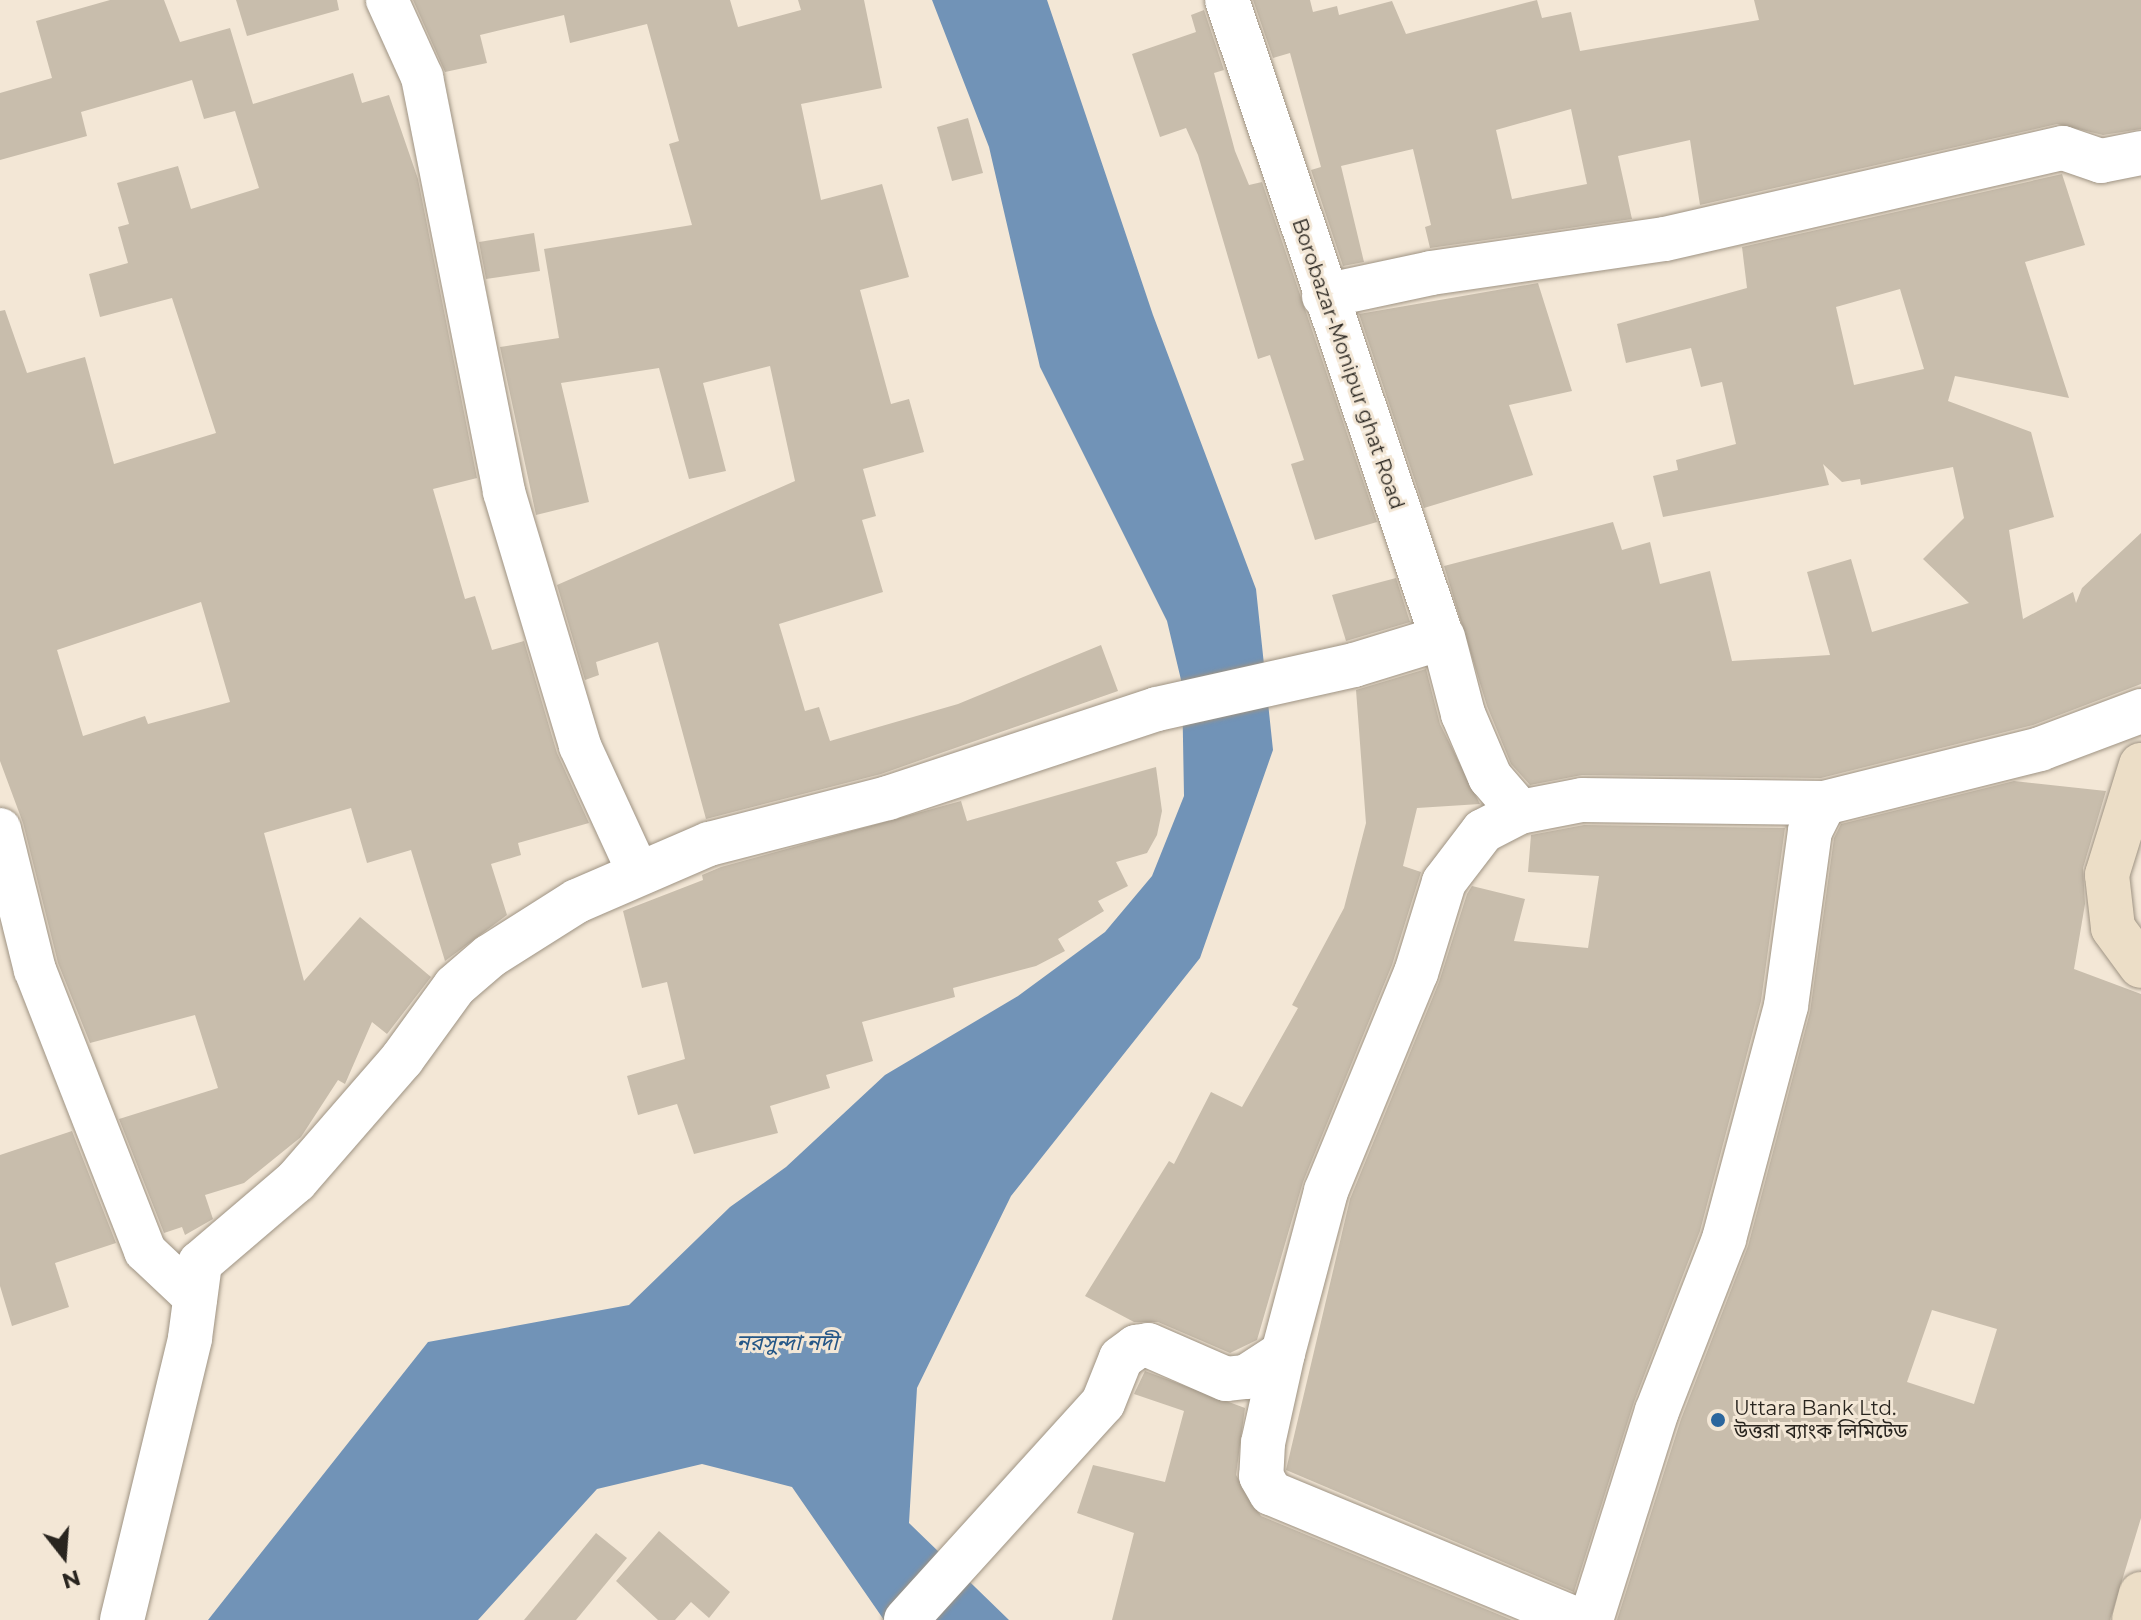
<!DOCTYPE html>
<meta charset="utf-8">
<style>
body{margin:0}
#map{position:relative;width:2141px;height:1620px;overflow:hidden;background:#f3e7d6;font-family:Montserrat,"Noto Sans Bengali",sans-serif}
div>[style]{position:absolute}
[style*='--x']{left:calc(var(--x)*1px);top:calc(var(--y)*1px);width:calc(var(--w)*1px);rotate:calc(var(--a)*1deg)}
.water>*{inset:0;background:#7193b7}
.building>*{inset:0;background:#c8bdac}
.roads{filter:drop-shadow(0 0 2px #9e9383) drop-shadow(0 0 2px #9e9383)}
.minor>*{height:42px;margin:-21px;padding:0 21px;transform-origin:21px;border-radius:21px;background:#fff}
.tertiary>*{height:44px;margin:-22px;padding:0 22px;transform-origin:22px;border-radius:22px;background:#fff}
.secondary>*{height:44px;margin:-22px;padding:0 22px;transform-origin:22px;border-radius:22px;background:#ecdec7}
.dots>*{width:22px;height:22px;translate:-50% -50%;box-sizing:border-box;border:4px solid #f3e7d6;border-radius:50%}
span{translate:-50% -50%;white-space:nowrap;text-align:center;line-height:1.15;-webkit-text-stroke:6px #f3e7d6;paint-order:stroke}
.street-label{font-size:20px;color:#29251f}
.poi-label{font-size:20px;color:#29251f}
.left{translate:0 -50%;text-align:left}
.water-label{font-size:22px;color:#255787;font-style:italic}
.north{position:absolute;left:24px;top:1516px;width:80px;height:80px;-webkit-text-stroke:6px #f3e7d6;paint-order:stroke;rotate:163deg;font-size:22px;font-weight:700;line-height:32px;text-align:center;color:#29251f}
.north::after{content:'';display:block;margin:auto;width:28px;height:36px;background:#29251f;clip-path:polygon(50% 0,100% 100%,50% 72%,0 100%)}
</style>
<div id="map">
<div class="water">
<div style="clip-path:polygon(932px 0,1047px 0,1153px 315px,1256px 589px,1273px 750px,1200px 958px,1011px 1196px,917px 1388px,909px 1523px,1009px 1620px,884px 1620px,792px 1487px,702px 1464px,597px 1489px,478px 1620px,208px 1620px,428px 1342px,629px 1305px,730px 1207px,786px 1167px,885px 1075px,1018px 996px,1105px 932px,1152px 876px,1184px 796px,1182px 684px,1167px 621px,1040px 367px,989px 147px)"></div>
</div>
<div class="building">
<div style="clip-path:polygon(evenodd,110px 0,164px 0,180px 42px,230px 28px,253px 104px,353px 73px,362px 103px,389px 95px,418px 179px,477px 478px,433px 489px,465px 599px,475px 596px,492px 650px,524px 641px,557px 753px,589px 823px,518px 843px,521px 855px,491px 864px,507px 915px,445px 961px,411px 850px,367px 863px,351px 808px,264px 833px,304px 981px,360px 917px,431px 977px,387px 1034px,372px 1022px,345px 1084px,338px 1080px,301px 1137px,244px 1183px,205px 1195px,213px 1219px,185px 1235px,182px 1227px,164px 1233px,119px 1119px,218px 1088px,195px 1015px,90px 1043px,58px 963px,23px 823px,0 761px,0 311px,5px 310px,27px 373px,85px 357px,114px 464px,216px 433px,172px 298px,100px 317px,89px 274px,128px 263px,118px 227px,129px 224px,117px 183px,178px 166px,191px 209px,259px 188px,235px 111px,204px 119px,192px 80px,81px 112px,87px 136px,0 160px,0 93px,52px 78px,36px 21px,110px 0,201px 602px,230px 702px,148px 724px,145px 716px,83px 736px,57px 650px,201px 602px)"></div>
<div style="clip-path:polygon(236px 0,337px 0,339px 10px,247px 36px)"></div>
<div style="clip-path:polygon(413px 0,730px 0,738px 27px,801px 10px,798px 0,864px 0,882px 88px,801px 104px,821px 200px,882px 184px,909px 277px,860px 290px,891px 404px,909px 399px,924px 452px,863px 469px,876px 516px,862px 520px,883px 592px,779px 624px,805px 711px,819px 707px,830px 741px,958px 704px,1101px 645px,1118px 691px,881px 774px,706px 819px,658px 642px,596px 662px,599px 675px,585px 680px,557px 585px,795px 481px,770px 366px,703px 383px,726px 471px,689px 479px,659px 368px,561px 383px,589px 502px,536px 515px,500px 347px,559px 338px,544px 249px,692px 225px,669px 144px,679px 141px,647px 24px,570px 43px,564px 15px,480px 35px,487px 63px,445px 72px)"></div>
<div style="clip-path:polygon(evenodd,1253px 0,1310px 0,1313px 12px,1337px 6px,1339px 15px,1392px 1px,1406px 34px,1537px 0,1542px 18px,1571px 12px,1580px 51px,1759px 20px,1754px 0,2141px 0,2141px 129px,2103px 135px,2057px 124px,1700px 205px,1690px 140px,1618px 156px,1632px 219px,1430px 248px,1425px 227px,1431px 225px,1413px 149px,1341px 166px,1364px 262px,1343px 266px,1311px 170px,1321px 167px,1290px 53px,1273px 58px,1253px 0,1571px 109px,1587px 184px,1512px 199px,1496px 130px,1571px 109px)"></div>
<div style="clip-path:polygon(1204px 10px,1224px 70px,1214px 73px,1235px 151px,1249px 185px,1262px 182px,1377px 522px,1315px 540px,1291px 464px,1304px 460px,1270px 355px,1258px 359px,1198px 155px,1186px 128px,1160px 137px,1132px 54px,1196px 32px,1191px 15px)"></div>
<div style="clip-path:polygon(968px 118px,983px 173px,952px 181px,937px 127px)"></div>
<div style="clip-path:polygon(evenodd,2062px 174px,2085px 245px,2025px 262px,2069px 398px,1955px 376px,1948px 401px,2031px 432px,2054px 517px,2009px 530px,2023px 619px,2073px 592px,2076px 603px,2082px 588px,2141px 533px,2141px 684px,2033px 725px,1821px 778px,1582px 775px,1530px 785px,1511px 764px,1487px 706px,1444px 566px,1613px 522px,1622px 550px,1650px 542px,1660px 584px,1710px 571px,1732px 661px,1830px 655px,1807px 572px,1851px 559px,1872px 632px,1969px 603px,1923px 559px,1964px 518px,1953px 467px,1861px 485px,1860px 479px,1842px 482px,1823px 464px,1829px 485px,1663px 517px,1653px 476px,1678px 470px,1676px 460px,1736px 444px,1722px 382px,1701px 387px,1691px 348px,1626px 363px,1617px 324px,1747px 288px,1742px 247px,2062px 174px,1900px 289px,1924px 369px,1854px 385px,1836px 307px,1900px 289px)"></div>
<div style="clip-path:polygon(534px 233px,540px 271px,486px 279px,479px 242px)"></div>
<div style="clip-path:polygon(1538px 283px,1572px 391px,1509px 405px,1533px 475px,1424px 508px,1359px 314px)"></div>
<div style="clip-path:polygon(1396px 578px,1410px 622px,1346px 641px,1332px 595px)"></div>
<div style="clip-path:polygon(1426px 669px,1440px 724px,1480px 804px,1417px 808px,1403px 866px,1421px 872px,1392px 965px,1303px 1182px,1257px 1340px,1230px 1353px,1158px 1322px,1134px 1322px,1085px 1296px,1169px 1161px,1174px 1164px,1211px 1092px,1242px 1107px,1298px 1008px,1292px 1005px,1344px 908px,1366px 823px,1356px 690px)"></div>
<div style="clip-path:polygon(1156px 767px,1162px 811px,1157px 835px,1147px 853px,1116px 862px,1128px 886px,1098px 901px,1104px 911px,1058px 939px,1065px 951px,1036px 966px,953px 988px,955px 997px,862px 1022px,873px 1061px,826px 1075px,830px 1088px,770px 1106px,778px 1133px,694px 1154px,677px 1104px,638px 1115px,627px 1076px,685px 1059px,667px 982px,642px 988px,623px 911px,703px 880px,702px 875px,721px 867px,961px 801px,967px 821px)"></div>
<div style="clip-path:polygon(evenodd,2014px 781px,2106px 791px,2083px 868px,2085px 904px,2074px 969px,2141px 994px,2141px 1518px,2110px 1620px,1617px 1620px,1681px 1419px,1748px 1246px,1810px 1012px,1834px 838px,1841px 824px,2014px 781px,1932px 1310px,1997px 1329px,1974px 1404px,1907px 1382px,1932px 1310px)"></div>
<div style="clip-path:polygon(1584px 825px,1785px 828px,1761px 1001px,1700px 1231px,1634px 1402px,1574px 1592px,1286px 1470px,1350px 1199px,1439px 982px,1467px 894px,1472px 886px,1525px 899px,1514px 941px,1588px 948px,1599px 876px,1528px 872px,1531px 835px)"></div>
<div style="clip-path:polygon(72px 1131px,116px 1243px,55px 1263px,69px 1307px,12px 1326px,0 1286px,0 1155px)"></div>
<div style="clip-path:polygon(1145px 1371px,1245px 1408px,1236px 1475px,1261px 1516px,1512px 1620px,1112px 1620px,1134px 1533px,1077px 1513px,1093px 1465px,1165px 1482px,1184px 1411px,1134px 1394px)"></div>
<div style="clip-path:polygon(659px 1531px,730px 1592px,709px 1618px,691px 1602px,675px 1620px,658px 1620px,616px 1581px)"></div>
<div style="clip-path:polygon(596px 1533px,627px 1558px,576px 1620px,524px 1620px)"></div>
</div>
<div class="roads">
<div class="minor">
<div style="--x:387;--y:0;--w:85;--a:65.6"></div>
<div style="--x:422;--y:77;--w:423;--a:78.8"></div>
<div style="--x:504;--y:492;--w:265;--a:73.3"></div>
<div style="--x:580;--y:746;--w:141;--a:65.3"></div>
<div style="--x:0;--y:829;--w:145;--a:76.1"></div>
<div style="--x:35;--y:970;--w:302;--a:68.6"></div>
<div style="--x:145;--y:1251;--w:70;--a:43.3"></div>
</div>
<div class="tertiary">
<div style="--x:1324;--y:296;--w:109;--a:-12.1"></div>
<div style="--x:1431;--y:273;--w:236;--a:-8.3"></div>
<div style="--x:1665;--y:239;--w:408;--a:-12.9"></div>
<div style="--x:2063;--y:148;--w:40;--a:18.9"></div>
<div style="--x:2101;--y:161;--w:41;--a:-11.3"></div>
<div style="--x:1443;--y:637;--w:80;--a:75.4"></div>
<div style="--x:1463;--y:714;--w:69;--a:66.8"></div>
<div style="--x:1490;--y:777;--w:46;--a:49.4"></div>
<div style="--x:1283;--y:1353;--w:92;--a:102.5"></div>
<div style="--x:1263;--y:1443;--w:33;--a:93"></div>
<div style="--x:1261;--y:1476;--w:20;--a:60"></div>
<div style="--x:1271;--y:1493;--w:331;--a:22.5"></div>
<div style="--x:122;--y:1620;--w:290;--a:-76.4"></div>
<div style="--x:190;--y:1338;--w:76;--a:-82.4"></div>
<div style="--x:200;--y:1263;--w:126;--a:-40.5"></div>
<div style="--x:296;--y:1181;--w:162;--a:-49"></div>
<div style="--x:402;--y:1059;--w:90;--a:-54"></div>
<div style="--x:455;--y:986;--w:46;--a:-40.6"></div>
<div style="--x:490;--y:956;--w:103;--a:-32.3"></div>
<div style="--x:577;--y:901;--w:144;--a:-23.4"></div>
<div style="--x:709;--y:844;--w:185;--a:-14.4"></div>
<div style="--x:888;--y:798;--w:283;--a:-18.3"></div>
<div style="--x:1157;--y:709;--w:202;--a:-12.6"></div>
<div style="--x:1354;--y:665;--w:92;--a:-17.1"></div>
<div style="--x:1442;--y:638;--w:673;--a:-108.62"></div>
<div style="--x:906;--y:1620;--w:293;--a:-47.8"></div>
<div style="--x:1103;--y:1403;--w:48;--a:-68.2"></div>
<div style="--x:1121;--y:1358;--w:19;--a:-36"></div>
<div style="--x:1136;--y:1347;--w:12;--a:-9"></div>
<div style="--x:1148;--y:1345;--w:85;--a:23.6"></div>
<div style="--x:1226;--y:1379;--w:20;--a:-6"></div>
<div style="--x:1246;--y:1377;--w:44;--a:-33"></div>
<div style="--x:1283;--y:1353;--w:168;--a:-75.1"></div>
<div style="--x:1326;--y:1191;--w:236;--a:-67.6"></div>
<div style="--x:1416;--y:973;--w:95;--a:-72.9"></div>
<div style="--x:1444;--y:882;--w:64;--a:-52.6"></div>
<div style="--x:1483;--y:831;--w:42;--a:-27.2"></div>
<div style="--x:1520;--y:812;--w:63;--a:-11"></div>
<div style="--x:1582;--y:800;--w:242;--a:0.7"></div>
<div style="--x:1591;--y:1620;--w:219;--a:-72.5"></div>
<div style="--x:1657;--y:1411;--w:185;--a:-68.7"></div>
<div style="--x:1724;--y:1239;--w:241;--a:-75.1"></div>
<div style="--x:1786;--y:1006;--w:177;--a:-82.2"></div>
<div style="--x:1810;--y:831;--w:31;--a:-63"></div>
<div style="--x:1824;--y:803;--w:223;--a:-14"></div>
<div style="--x:2040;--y:749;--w:108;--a:-20.6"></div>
</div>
<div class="secondary">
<div style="--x:2141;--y:765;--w:115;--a:107.2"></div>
<div style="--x:2107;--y:875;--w:53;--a:83.5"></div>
<div style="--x:2113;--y:928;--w:47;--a:53.6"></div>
<div style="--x:2134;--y:1620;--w:27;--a:-75"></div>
</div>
</div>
<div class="dots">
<div style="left:1718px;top:1420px;background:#2b669d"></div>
</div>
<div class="street-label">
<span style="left:1348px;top:364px;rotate:71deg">Borobazar-Monipur ghat Road</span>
</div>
<div class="poi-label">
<span class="left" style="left:1734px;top:1420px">Uttara Bank Ltd.<br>উত্তরা ব্যাংক লিমিটেড</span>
</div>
<div class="water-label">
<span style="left:787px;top:1343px">নরসুন্দা নদী</span>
</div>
<div class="north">N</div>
</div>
